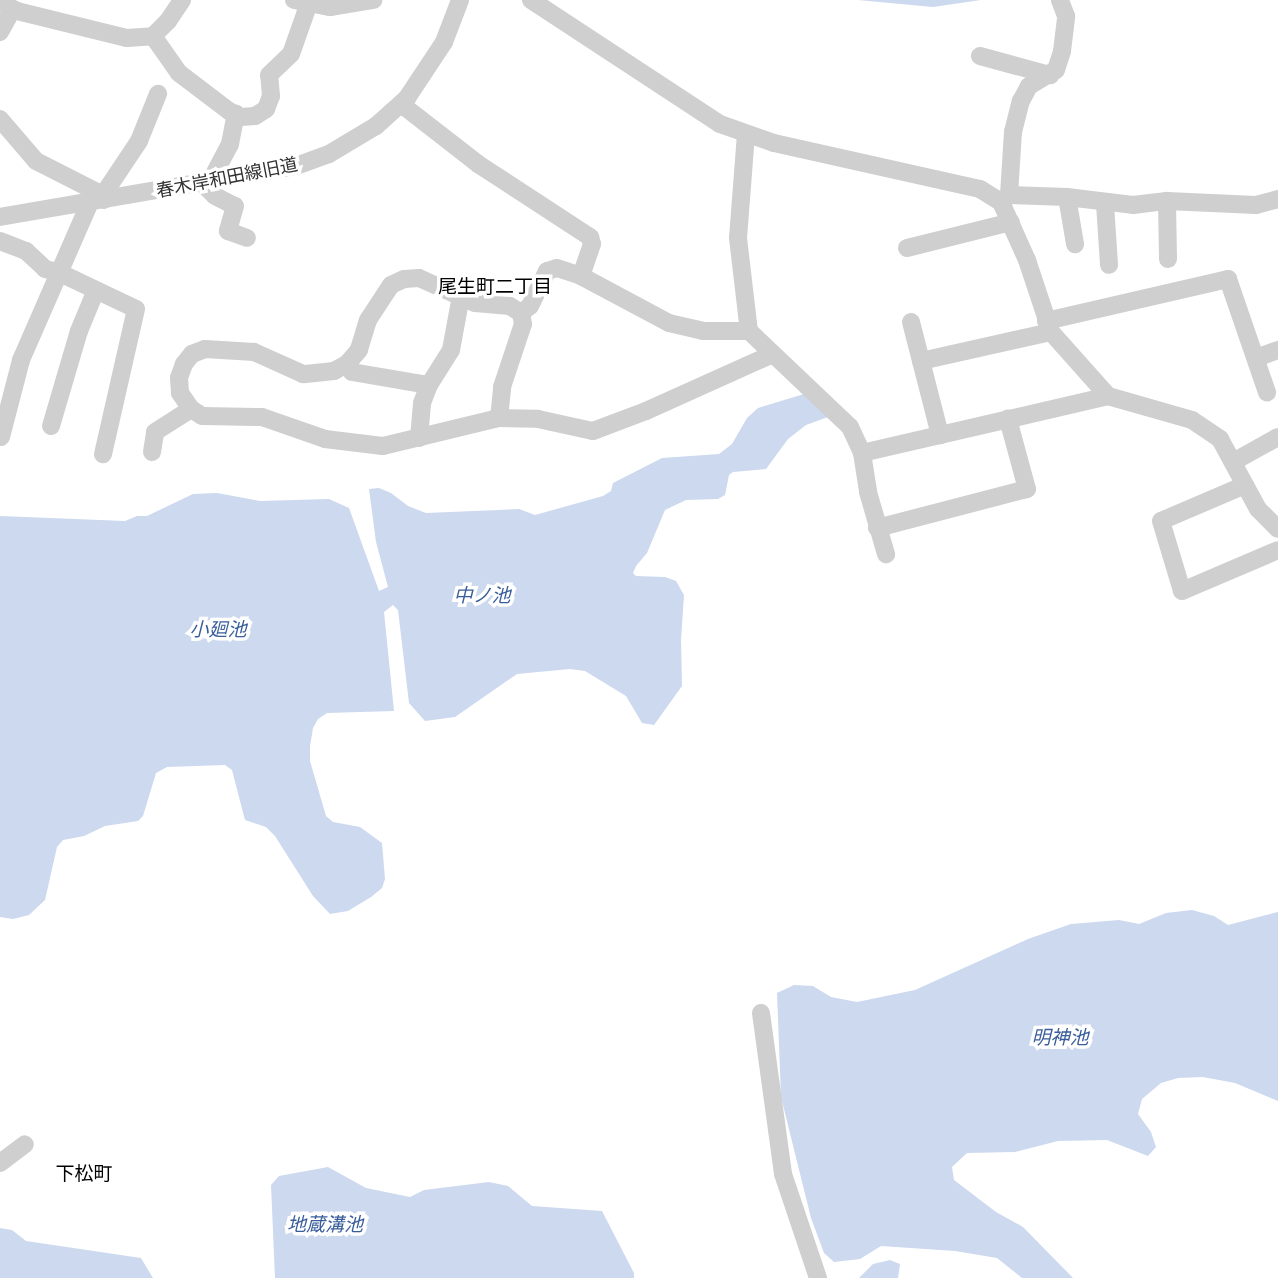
<!DOCTYPE html>
<meta charset="utf-8">
<style>
body{margin:0}
#map{position:relative;width:1278px;height:1278px;overflow:hidden;background:#fff;font-family:"Asap Condensed","Noto Sans JP",sans-serif}
div>[style]{position:absolute}
[style*='--x']{left:calc(var(--x)*1px);top:calc(var(--y)*1px);width:calc(var(--w)*1px);rotate:calc(var(--a)*1deg)}
.water>*{inset:0;background:#ccd9ef}
.minor>*{height:18px;margin:-9px;padding:0 9px;transform-origin:9px;border-radius:9px;background:#cfcfcf}
span{translate:-50% -50%;white-space:nowrap;text-align:center;line-height:1.15;-webkit-text-stroke:7px #fff;paint-order:stroke}
.street-label{font-size:18px;color:#323232}
.neighbourhood-label{font-size:19px;color:#000}
.water-label{font-size:19px;color:#3a5e9b;font-style:italic}
</style>
<div id="map">
<div class="water">
<div style="clip-path:polygon(858px 0,981px 0,933px 7px)"></div>
<div style="clip-path:polygon(804px 394px,828px 417px,806px 425px,788px 439px,766px 469px,733px 472px,729px 475px,725px 495px,718px 499px,686px 500px,665px 510px,647px 553px,636px 566px,633px 573px,636px 576px,665px 577px,676px 581px,684px 595px,681px 640px,682px 686px,654px 725px,642px 723px,626px 696px,585px 671px,570px 669px,517px 674px,455px 717px,425px 721px,409px 703px,398px 610px,393px 605px,384px 612px,394px 711px,327px 713px,318px 719px,313px 728px,310px 746px,310px 761px,326px 816px,333px 822px,360px 827px,382px 843px,385px 879px,382px 888px,371px 897px,348px 911px,330px 914px,313px 896px,275px 836px,266px 827px,245px 820px,232px 770px,225px 765px,167px 767px,156px 773px,143px 816px,138px 821px,105px 826px,84px 836px,63px 840px,57px 847px,45px 900px,29px 915px,13px 919px,0 917px,0 516px,125px 521px,137px 516px,147px 516px,193px 494px,217px 493px,260px 501px,329px 499px,349px 508px,379px 591px,388px 587px,376px 542px,369px 489px,379px 488px,391px 493px,408px 506px,426px 513px,519px 509px,535px 515px,603px 496px,611px 491px,613px 483px,662px 458px,719px 454px,732px 444px,747px 418px,758px 408px)"></div>
<div style="clip-path:polygon(1192px 910px,1214px 916px,1228px 925px,1278px 912px,1278px 1101px,1235px 1083px,1203px 1077px,1178px 1078px,1161px 1083px,1142px 1099px,1138px 1114px,1151px 1132px,1156px 1147px,1148px 1156px,1107px 1140px,1058px 1141px,1015px 1152px,967px 1153px,952px 1167px,954px 1180px,996px 1212px,1023px 1227px,1073px 1278px,1022px 1278px,997px 1258px,955px 1251px,881px 1246px,860px 1259px,834px 1262px,824px 1253px,811px 1218px,781px 1097px,777px 993px,794px 985px,813px 986px,831px 997px,857px 1002px,915px 990px,1028px 939px,1071px 924px,1119px 920px,1139px 924px,1166px 913px)"></div>
<div style="clip-path:polygon(328px 1167px,366px 1188px,410px 1197px,424px 1190px,489px 1182px,508px 1186px,532px 1206px,602px 1211px,634px 1273px,634px 1278px,275px 1278px,271px 1185px,279px 1176px)"></div>
<div style="clip-path:polygon(0 1228px,12px 1230px,26px 1241px,141px 1258px,153px 1278px,0 1278px)"></div>
<div style="clip-path:polygon(890px 1260px,900px 1264px,898px 1278px,859px 1278px,873px 1264px)"></div>
</div>
<div class="minor">
<div style="--x:294;--y:0;--w:37;--a:11"></div>
<div style="--x:330;--y:7;--w:44;--a:-9.2"></div>
<div style="--x:531;--y:0;--w:226;--a:33.3"></div>
<div style="--x:720;--y:124;--w:57;--a:19.4"></div>
<div style="--x:774;--y:143;--w:211;--a:12.6"></div>
<div style="--x:980;--y:189;--w:25;--a:32"></div>
<div style="--x:1001;--y:202;--w:64;--a:65.9"></div>
<div style="--x:1027;--y:260;--w:76;--a:71.6"></div>
<div style="--x:1051;--y:332;--w:86;--a:48.3"></div>
<div style="--x:1108;--y:396;--w:87;--a:15.9"></div>
<div style="--x:1192;--y:420;--w:34;--a:34"></div>
<div style="--x:1220;--y:439;--w:80;--a:61.5"></div>
<div style="--x:1258;--y:509;--w:28;--a:45"></div>
<div style="--x:0;--y:2;--w:19;--a:28"></div>
<div style="--x:17;--y:11;--w:113;--a:13.8"></div>
<div style="--x:127;--y:38;--w:26;--a:-4"></div>
<div style="--x:153;--y:36;--w:21;--a:-45"></div>
<div style="--x:168;--y:21;--w:25;--a:-56"></div>
<div style="--x:0;--y:32;--w:26;--a:-61"></div>
<div style="--x:153;--y:36;--w:45;--a:54.9"></div>
<div style="--x:179;--y:73;--w:63;--a:37.2"></div>
<div style="--x:229;--y:111;--w:13;--a:27"></div>
<div style="--x:241;--y:117;--w:14;--a:-4"></div>
<div style="--x:255;--y:116;--w:13;--a:-32"></div>
<div style="--x:266;--y:109;--w:14;--a:-69"></div>
<div style="--x:271;--y:96;--w:21;--a:-95"></div>
<div style="--x:269;--y:75;--w:30;--a:-44"></div>
<div style="--x:291;--y:54;--w:57;--a:-70.6"></div>
<div style="--x:980;--y:56;--w:73;--a:15.2"></div>
<div style="--x:401;--y:104;--w:98;--a:37.9"></div>
<div style="--x:478;--y:164;--w:134;--a:33.1"></div>
<div style="--x:590;--y:237;--w:7;--a:74"></div>
<div style="--x:592;--y:244;--w:34;--a:109"></div>
<div style="--x:0;--y:119;--w:55;--a:49.4"></div>
<div style="--x:36;--y:161;--w:75;--a:26.9"></div>
<div style="--x:103;--y:195;--w:5;--a:79"></div>
<div style="--x:746;--y:134;--w:104;--a:94.4"></div>
<div style="--x:738;--y:238;--w:94;--a:83.3"></div>
<div style="--x:749;--y:331;--w:139;--a:43.5"></div>
<div style="--x:850;--y:427;--w:29;--a:65"></div>
<div style="--x:862;--y:453;--w:39;--a:81"></div>
<div style="--x:868;--y:492;--w:65;--a:73.8"></div>
<div style="--x:210;--y:182;--w:43;--a:-62.2"></div>
<div style="--x:230;--y:144;--w:31;--a:-79"></div>
<div style="--x:202;--y:183;--w:18;--a:45"></div>
<div style="--x:215;--y:196;--w:22;--a:27"></div>
<div style="--x:235;--y:206;--w:26;--a:106"></div>
<div style="--x:228;--y:231;--w:20;--a:20"></div>
<div style="--x:103;--y:195;--w:65;--a:-56.3"></div>
<div style="--x:139;--y:141;--w:51;--a:-68"></div>
<div style="--x:1009;--y:195;--w:63;--a:-86.4"></div>
<div style="--x:1013;--y:132;--w:32;--a:-76"></div>
<div style="--x:1021;--y:101;--w:17;--a:-62"></div>
<div style="--x:1029;--y:86;--w:31;--a:-31"></div>
<div style="--x:1056;--y:70;--w:20;--a:-72"></div>
<div style="--x:1062;--y:51;--w:35;--a:-83"></div>
<div style="--x:1066;--y:16;--w:17;--a:-111"></div>
<div style="--x:1067;--y:197;--w:48;--a:80.3"></div>
<div style="--x:1167;--y:201;--w:58;--a:89"></div>
<div style="--x:1001;--y:202;--w:11;--a:-41"></div>
<div style="--x:1009;--y:195;--w:58;--a:2"></div>
<div style="--x:1067;--y:197;--w:66;--a:6.9"></div>
<div style="--x:1133;--y:205;--w:34;--a:-7"></div>
<div style="--x:1167;--y:201;--w:89;--a:2.6"></div>
<div style="--x:1256;--y:205;--w:23;--a:-15"></div>
<div style="--x:1105;--y:204;--w:61;--a:86.2"></div>
<div style="--x:0;--y:217;--w:300;--a:-9.8"></div>
<div style="--x:296;--y:166;--w:35;--a:-20"></div>
<div style="--x:329;--y:154;--w:55;--a:-30.8"></div>
<div style="--x:376;--y:126;--w:42;--a:-42.1"></div>
<div style="--x:407;--y:98;--w:67;--a:-56.5"></div>
<div style="--x:444;--y:42;--w:45;--a:-69.1"></div>
<div style="--x:0;--y:241;--w:28;--a:21"></div>
<div style="--x:26;--y:251;--w:26;--a:43"></div>
<div style="--x:45;--y:269;--w:13;--a:13"></div>
<div style="--x:58;--y:272;--w:86;--a:25.4"></div>
<div style="--x:136;--y:309;--w:149;--a:102.8"></div>
<div style="--x:907;--y:248;--w:107;--a:-14"></div>
<div style="--x:521;--y:313;--w:11;--a:-38"></div>
<div style="--x:530;--y:306;--w:39;--a:-64"></div>
<div style="--x:547;--y:271;--w:10;--a:-17"></div>
<div style="--x:557;--y:268;--w:25;--a:18"></div>
<div style="--x:581;--y:276;--w:100;--a:28.1"></div>
<div style="--x:669;--y:323;--w:35;--a:13"></div>
<div style="--x:703;--y:331;--w:46;--a:0"></div>
<div style="--x:1046;--y:321;--w:187;--a:-13"></div>
<div style="--x:1228;--y:279;--w:120;--a:71"></div>
<div style="--x:911;--y:322;--w:117;--a:75.6"></div>
<div style="--x:1256;--y:358;--w:23;--a:-20"></div>
<div style="--x:921;--y:361;--w:133;--a:-12.6"></div>
<div style="--x:347;--y:364;--w:9;--a:58"></div>
<div style="--x:352;--y:372;--w:78;--a:9.6"></div>
<div style="--x:499;--y:418;--w:31;--a:-84"></div>
<div style="--x:502;--y:387;--w:66;--a:-71.6"></div>
<div style="--x:523;--y:324;--w:11;--a:-100"></div>
<div style="--x:521;--y:313;--w:13;--a:-148"></div>
<div style="--x:510;--y:306;--w:35;--a:-175"></div>
<div style="--x:475;--y:303;--w:61;--a:-155.9"></div>
<div style="--x:419;--y:278;--w:15;--a:176"></div>
<div style="--x:404;--y:279;--w:14;--a:155"></div>
<div style="--x:391;--y:285;--w:42;--a:123.3"></div>
<div style="--x:368;--y:320;--w:31;--a:107"></div>
<div style="--x:359;--y:350;--w:18;--a:131"></div>
<div style="--x:347;--y:364;--w:15;--a:152"></div>
<div style="--x:334;--y:371;--w:31;--a:174"></div>
<div style="--x:303;--y:374;--w:54;--a:-155.8"></div>
<div style="--x:254;--y:352;--w:49;--a:-176.5"></div>
<div style="--x:205;--y:349;--w:14;--a:159"></div>
<div style="--x:192;--y:354;--w:13;--a:129"></div>
<div style="--x:184;--y:364;--w:15;--a:110"></div>
<div style="--x:179;--y:378;--w:15;--a:86"></div>
<div style="--x:180;--y:393;--w:19;--a:55"></div>
<div style="--x:191;--y:409;--w:13;--a:32"></div>
<div style="--x:202;--y:416;--w:60;--a:1"></div>
<div style="--x:262;--y:417;--w:67;--a:19.2"></div>
<div style="--x:325;--y:439;--w:58;--a:6.9"></div>
<div style="--x:383;--y:446;--w:119;--a:-13.6"></div>
<div style="--x:499;--y:418;--w:39;--a:1"></div>
<div style="--x:538;--y:419;--w:56;--a:12.3"></div>
<div style="--x:593;--y:431;--w:57;--a:-20.7"></div>
<div style="--x:646;--y:411;--w:139;--a:-24.2"></div>
<div style="--x:51;--y:426;--w:99;--a:-73.6"></div>
<div style="--x:79;--y:331;--w:44;--a:-67.5"></div>
<div style="--x:1;--y:437;--w:80;--a:-75.4"></div>
<div style="--x:21;--y:360;--w:172;--a:-66.4"></div>
<div style="--x:419;--y:438;--w:35;--a:-85"></div>
<div style="--x:422;--y:403;--w:19;--a:-69"></div>
<div style="--x:429;--y:385;--w:41;--a:-57.8"></div>
<div style="--x:451;--y:350;--w:55;--a:-79.5"></div>
<div style="--x:152;--y:452;--w:20;--a:-81"></div>
<div style="--x:155;--y:432;--w:43;--a:-32.6"></div>
<div style="--x:862;--y:453;--w:253;--a:-13"></div>
<div style="--x:1233;--y:462;--w:51;--a:-29.1"></div>
<div style="--x:1245;--y:485;--w:91;--a:156.8"></div>
<div style="--x:1161;--y:521;--w:73;--a:73.3"></div>
<div style="--x:1182;--y:591;--w:104;--a:-23.1"></div>
<div style="--x:877;--y:528;--w:155;--a:-14.6"></div>
<div style="--x:1027;--y:489;--w:73;--a:-105.2"></div>
<div style="--x:761;--y:1013;--w:162;--a:82.2"></div>
<div style="--x:783;--y:1174;--w:110;--a:71.4"></div>
<div style="--x:0;--y:1163;--w:31;--a:-37"></div>
</div>
<div class="street-label">
<span style="left:227px;top:178px;rotate:-11deg">春木岸和田線旧道</span>
</div>
<div class="neighbourhood-label">
<span style="left:495px;top:287px">尾生町二丁目</span>
<span style="left:84px;top:1174px">下松町</span>
</div>
<div class="water-label">
<span style="left:482px;top:596px">中ノ池</span>
<span style="left:218px;top:630px">小廻池</span>
<span style="left:1060px;top:1038px">明神池</span>
<span style="left:325px;top:1225px">地蔵溝池</span>
</div>
</div>
